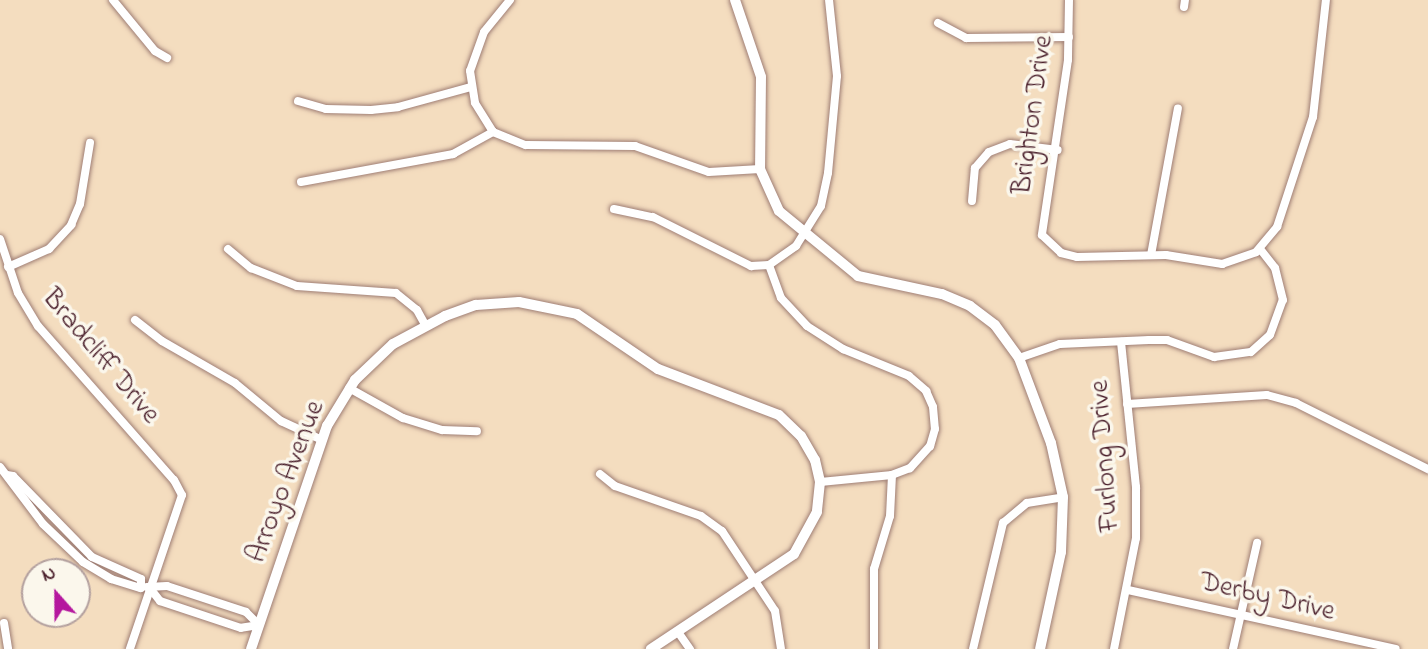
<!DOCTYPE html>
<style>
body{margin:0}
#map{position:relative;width:1428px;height:649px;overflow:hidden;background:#f4ddbf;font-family:"Indie Flower",sans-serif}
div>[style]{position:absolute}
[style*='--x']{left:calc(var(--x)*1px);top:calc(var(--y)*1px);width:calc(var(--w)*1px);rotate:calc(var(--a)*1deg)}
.roads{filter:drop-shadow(0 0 2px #9f7e75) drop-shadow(0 0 2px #9f7e75)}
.minor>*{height:8px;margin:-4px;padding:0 4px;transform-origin:4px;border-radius:4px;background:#fff}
.tertiary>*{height:10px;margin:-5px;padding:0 5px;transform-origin:5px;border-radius:5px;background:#fff}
span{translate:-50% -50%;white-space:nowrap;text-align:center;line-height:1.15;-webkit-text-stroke:7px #fbf7ec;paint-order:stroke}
.street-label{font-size:28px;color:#4a1f2b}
.north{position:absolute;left:21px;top:558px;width:70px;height:70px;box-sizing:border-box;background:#fbf7ec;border:2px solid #b4a19f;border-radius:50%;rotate:339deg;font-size:19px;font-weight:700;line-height:28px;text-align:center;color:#4a1f2b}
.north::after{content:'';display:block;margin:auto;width:24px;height:32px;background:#b5179e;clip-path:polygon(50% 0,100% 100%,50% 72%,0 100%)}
</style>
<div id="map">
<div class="roads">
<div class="minor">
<div style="--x:113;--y:0;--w:66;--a:50.5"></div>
<div style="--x:155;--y:51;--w:14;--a:30"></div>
<div style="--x:510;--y:0;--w:41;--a:129.1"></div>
<div style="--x:484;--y:32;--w:41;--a:109.7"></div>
<div style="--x:470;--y:71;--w:32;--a:81"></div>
<div style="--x:475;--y:103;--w:34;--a:58"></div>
<div style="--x:493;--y:132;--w:35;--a:22"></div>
<div style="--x:526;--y:145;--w:109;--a:0.5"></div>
<div style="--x:635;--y:146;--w:78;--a:19.4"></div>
<div style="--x:709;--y:172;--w:51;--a:-3.4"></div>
<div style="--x:1069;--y:0;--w:60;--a:91"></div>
<div style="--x:1068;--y:60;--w:177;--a:98.5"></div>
<div style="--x:1042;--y:235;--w:26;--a:43"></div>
<div style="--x:1061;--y:253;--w:16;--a:14"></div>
<div style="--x:1077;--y:257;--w:89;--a:-1.3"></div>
<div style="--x:1166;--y:255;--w:57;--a:9.1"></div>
<div style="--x:1222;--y:264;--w:36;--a:-19"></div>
<div style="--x:1256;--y:252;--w:33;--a:-50"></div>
<div style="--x:1277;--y:227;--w:116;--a:-71.9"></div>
<div style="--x:1313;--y:117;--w:118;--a:-83.7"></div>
<div style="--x:1184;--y:7;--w:7;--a:-82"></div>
<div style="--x:938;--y:23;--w:32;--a:28"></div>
<div style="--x:966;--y:38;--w:103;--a:-0.6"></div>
<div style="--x:298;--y:101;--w:29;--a:16"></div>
<div style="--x:326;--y:109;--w:45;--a:1.3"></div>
<div style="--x:371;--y:110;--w:27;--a:-6"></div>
<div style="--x:398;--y:107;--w:76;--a:-15.3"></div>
<div style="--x:301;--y:182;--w:155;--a:-10.4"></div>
<div style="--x:453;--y:154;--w:46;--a:-28.8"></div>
<div style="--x:972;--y:201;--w:33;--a:-85"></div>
<div style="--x:975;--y:168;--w:21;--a:-49"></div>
<div style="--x:989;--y:152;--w:22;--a:-21"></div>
<div style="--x:1010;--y:144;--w:48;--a:7.1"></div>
<div style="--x:614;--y:209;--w:40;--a:12"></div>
<div style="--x:653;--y:217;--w:110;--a:26.6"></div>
<div style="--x:751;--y:266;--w:18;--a:-3"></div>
<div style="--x:769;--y:265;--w:33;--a:-35"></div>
<div style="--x:796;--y:246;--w:47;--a:-58"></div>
<div style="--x:821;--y:206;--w:34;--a:-78"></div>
<div style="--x:828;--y:173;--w:97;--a:-84.7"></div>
<div style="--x:837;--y:76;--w:76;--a:-96"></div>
<div style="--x:0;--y:239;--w:57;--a:71.6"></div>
<div style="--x:18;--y:293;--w:39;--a:59"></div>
<div style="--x:38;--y:326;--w:205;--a:48.6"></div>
<div style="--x:174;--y:480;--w:17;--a:62"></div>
<div style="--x:182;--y:495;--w:163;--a:108.7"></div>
<div style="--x:228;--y:249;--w:30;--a:40"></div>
<div style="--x:251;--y:268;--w:49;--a:21.4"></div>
<div style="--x:297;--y:286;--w:99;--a:4"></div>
<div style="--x:396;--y:293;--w:27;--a:39"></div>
<div style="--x:417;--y:310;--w:18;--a:61"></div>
<div style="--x:1151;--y:255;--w:149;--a:-79.6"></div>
<div style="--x:769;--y:265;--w:35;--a:70"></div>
<div style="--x:781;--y:298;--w:38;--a:47"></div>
<div style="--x:807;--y:326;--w:43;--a:32.6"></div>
<div style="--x:843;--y:349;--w:71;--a:22.2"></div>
<div style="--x:909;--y:376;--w:23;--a:41"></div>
<div style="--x:926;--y:391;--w:17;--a:66"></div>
<div style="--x:933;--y:407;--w:22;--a:85"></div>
<div style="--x:935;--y:429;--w:18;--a:106"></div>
<div style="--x:930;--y:446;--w:30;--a:132"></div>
<div style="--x:910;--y:468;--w:19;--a:159"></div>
<div style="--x:892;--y:475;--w:72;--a:174.4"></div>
<div style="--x:8;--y:267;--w:45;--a:-23.7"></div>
<div style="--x:49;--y:249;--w:33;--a:-47"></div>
<div style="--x:71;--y:225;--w:23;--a:-67"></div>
<div style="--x:80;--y:204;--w:62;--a:-80.7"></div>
<div style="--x:135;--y:320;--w:34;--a:38"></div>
<div style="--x:162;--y:341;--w:84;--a:29.9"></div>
<div style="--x:235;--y:383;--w:60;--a:39.6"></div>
<div style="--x:281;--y:421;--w:45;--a:24.9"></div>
<div style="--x:1019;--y:358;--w:43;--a:-18.9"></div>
<div style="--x:1060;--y:344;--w:89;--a:-2.6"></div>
<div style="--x:1149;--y:340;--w:18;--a:0"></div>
<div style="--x:1167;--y:340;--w:50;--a:19.9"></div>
<div style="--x:1214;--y:357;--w:37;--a:-8"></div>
<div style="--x:1251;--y:352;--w:25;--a:-42"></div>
<div style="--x:1270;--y:335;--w:37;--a:-70"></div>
<div style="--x:1283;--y:300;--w:33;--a:-104"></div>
<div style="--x:1275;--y:268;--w:24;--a:-128"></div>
<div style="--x:349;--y:388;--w:62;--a:29.1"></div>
<div style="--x:403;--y:418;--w:41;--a:17.1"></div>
<div style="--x:442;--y:430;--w:35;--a:2"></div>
<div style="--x:1127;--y:404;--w:140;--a:-3.7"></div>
<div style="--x:1267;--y:395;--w:30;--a:15"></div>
<div style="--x:1296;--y:403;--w:148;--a:26.6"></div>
<div style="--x:0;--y:467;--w:71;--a:53"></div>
<div style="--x:43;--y:524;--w:55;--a:43.5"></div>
<div style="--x:83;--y:562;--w:33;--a:31"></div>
<div style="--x:111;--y:579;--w:31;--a:17"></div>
<div style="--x:141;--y:588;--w:9;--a:-90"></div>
<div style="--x:141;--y:579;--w:54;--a:-155.8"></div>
<div style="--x:92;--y:557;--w:113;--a:-134.3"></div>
<div style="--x:13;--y:476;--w:6;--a:-171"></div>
<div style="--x:600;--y:474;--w:19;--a:39"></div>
<div style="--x:615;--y:486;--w:91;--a:19.2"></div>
<div style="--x:701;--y:516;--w:26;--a:36"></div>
<div style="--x:722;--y:531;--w:96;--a:56.5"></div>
<div style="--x:775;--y:611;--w:38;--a:81"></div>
<div style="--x:147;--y:587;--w:20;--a:-3"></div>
<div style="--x:167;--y:586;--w:83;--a:18.2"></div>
<div style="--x:246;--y:612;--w:18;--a:45"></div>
<div style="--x:259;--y:625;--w:18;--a:171"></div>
<div style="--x:241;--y:628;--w:85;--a:-161.6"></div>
<div style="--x:160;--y:601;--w:16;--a:-128"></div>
<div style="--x:1128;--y:590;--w:274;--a:12.4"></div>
<div style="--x:4;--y:623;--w:26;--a:81"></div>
<div style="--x:678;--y:632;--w:21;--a:55"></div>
<div style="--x:874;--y:649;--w:80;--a:-90"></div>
<div style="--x:874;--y:569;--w:55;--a:-73.2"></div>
<div style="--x:890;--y:516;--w:41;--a:-87.2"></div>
<div style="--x:973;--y:649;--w:130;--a:-76.6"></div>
<div style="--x:1003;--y:523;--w:31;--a:-40"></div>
<div style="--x:1027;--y:503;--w:36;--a:-9"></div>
<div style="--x:1114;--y:649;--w:113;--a:-78.8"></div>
<div style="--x:1136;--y:538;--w:51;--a:-90"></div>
<div style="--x:1136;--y:487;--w:146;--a:-95.9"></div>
<div style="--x:1233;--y:649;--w:109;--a:-77.2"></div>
</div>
<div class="tertiary">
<div style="--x:735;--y:0;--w:81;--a:71.3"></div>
<div style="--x:761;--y:77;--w:92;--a:90.6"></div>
<div style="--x:760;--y:169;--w:46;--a:65.7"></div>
<div style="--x:779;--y:211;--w:102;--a:39.4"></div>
<div style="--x:858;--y:276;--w:86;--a:12.1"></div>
<div style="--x:942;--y:294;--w:30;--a:23"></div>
<div style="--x:970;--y:306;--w:31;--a:37"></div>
<div style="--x:995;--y:325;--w:41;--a:54"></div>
<div style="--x:1019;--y:358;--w:91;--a:69.4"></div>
<div style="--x:1051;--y:443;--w:55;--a:77.5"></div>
<div style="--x:1063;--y:497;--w:55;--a:92.1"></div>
<div style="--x:1061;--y:552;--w:99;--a:102.2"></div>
<div style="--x:251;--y:649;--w:236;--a:-71.2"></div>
<div style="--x:327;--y:426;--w:54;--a:-58.7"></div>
<div style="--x:355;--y:380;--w:52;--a:-43.5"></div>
<div style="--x:393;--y:344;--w:59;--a:-28.3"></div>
<div style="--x:445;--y:316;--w:33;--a:-20"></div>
<div style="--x:476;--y:305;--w:43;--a:-4"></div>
<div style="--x:519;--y:302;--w:59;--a:11.7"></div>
<div style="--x:577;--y:314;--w:98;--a:34.2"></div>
<div style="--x:658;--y:369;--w:129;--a:20.8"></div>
<div style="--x:779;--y:415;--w:30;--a:44"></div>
<div style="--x:801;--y:436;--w:28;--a:60"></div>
<div style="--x:815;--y:460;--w:23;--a:77"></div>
<div style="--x:820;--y:482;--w:30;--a:96"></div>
<div style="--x:817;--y:512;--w:48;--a:118.7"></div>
<div style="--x:794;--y:554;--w:172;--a:146.4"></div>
</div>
</div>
<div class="street-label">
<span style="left:1034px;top:115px;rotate:-82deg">Brighton Drive</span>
<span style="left:100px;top:357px;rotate:50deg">Bradcliff Drive</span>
<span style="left:1106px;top:456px;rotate:-94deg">Furlong Drive</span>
<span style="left:287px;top:482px;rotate:-69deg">Arroyo Avenue</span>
<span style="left:1267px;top:598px;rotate:13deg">Derby Drive</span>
</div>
<div class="north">N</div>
</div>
